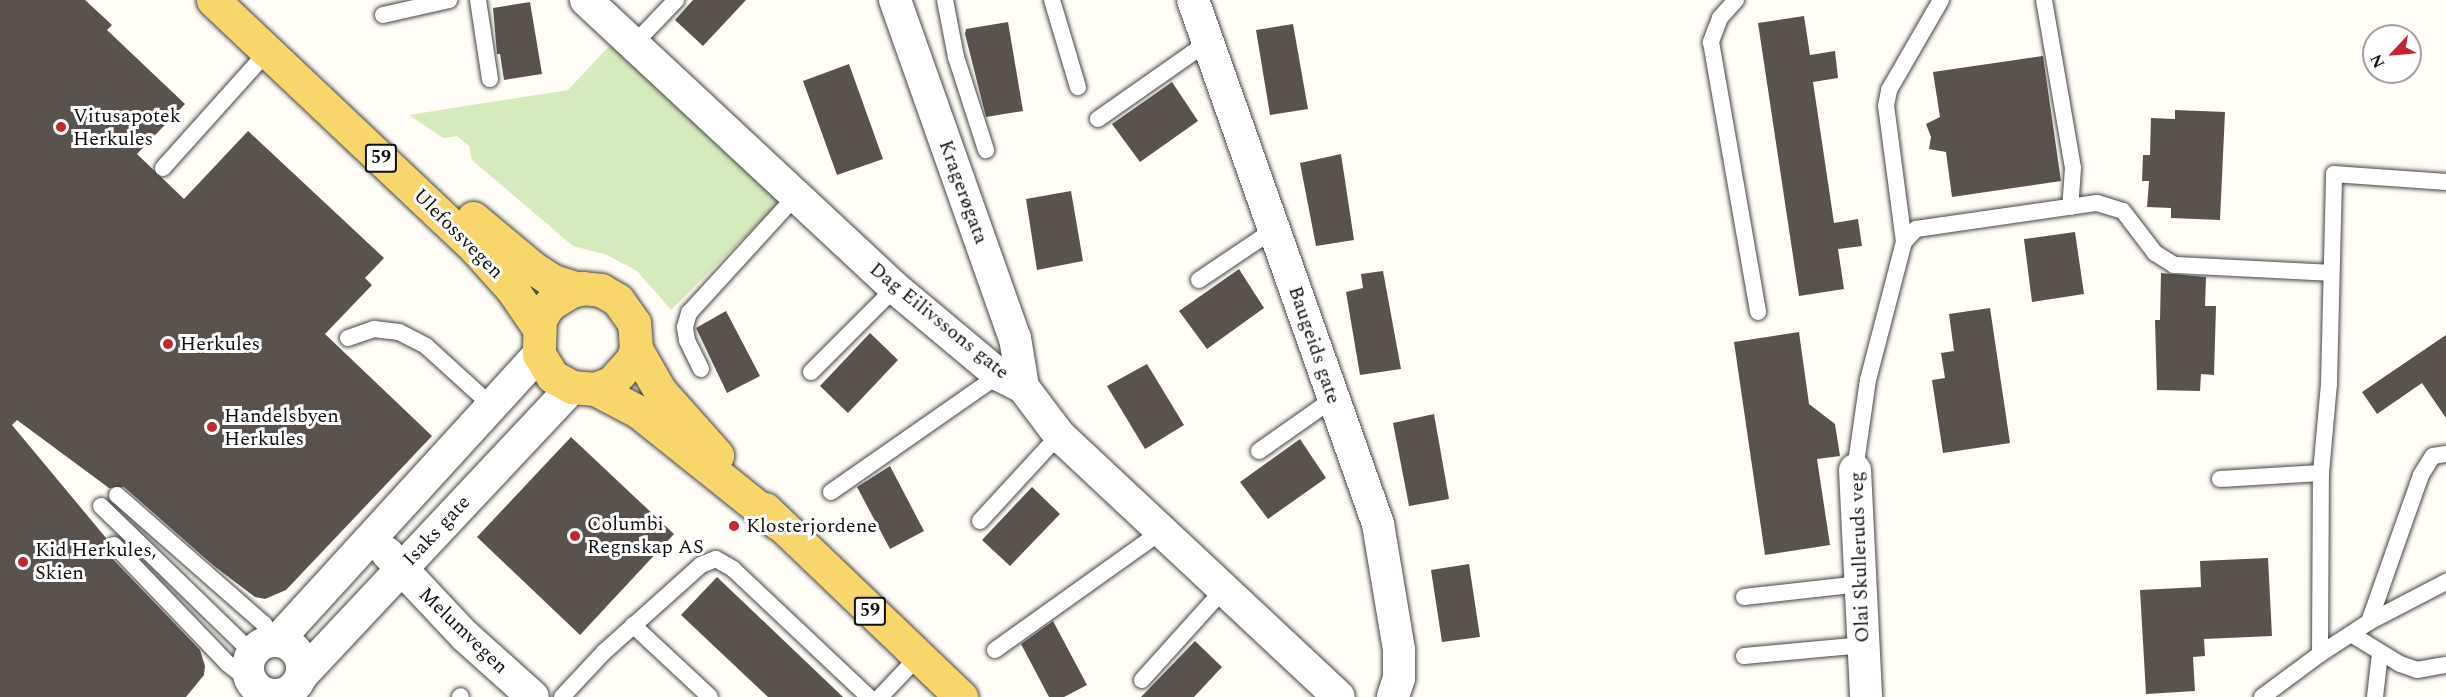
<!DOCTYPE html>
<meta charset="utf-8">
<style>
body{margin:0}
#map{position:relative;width:2446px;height:697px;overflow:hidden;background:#fffdf5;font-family:Spectral,serif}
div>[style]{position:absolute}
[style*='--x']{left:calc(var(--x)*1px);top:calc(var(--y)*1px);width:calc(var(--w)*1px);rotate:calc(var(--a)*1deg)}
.green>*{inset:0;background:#d5ebbd}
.building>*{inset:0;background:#5a524d}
.roads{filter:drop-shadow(0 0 2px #444) drop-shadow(0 0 2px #444)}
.service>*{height:16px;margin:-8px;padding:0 8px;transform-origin:8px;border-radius:8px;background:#fff}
.minor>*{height:32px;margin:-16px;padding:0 16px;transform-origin:16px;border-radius:16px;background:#fff}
.minor>.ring{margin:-16px;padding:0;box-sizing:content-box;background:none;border:32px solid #fff;border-radius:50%}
.primary>*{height:33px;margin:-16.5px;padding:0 16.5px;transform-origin:16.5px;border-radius:16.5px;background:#f9d66b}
.dots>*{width:16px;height:16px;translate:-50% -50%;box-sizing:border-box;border:3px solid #fff;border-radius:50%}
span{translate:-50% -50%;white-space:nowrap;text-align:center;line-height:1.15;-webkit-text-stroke:6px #fff;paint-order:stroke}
.shield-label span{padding:2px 4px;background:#fff;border:2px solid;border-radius:4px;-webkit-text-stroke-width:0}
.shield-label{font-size:18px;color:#111;font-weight:700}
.poi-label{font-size:20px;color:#111}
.left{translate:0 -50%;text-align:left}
.street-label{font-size:20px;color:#111}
.north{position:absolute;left:2362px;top:24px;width:60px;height:60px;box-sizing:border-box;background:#fff;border:2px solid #a0a0a0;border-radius:50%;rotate:244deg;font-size:16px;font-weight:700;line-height:24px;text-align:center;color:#111}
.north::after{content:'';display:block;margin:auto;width:21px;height:27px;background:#c4262e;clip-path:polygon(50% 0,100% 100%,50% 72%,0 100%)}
</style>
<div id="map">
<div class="green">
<div style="clip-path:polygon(613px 42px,783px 199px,671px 310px,637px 271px,607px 255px,573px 246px,472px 160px,469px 146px,457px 136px,443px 138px,409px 115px,568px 90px)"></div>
</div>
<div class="building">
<div style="clip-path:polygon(0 0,85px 0,112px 25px,107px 30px,185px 104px,137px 154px,184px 199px,248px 131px,384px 258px,365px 278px,372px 285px,325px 334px,432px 436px,286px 590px,265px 599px,255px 597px,214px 566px,124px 487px,109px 488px,17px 420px,12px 425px,106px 538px,106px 552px,200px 650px,205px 666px,204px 675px,186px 697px,0 697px)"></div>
<div style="clip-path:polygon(693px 0,746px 0,703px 46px,675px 20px)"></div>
<div style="clip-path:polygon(530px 2px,542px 74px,504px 80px,500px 54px,497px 54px,493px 8px)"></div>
<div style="clip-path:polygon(1804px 16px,1810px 55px,1835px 51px,1838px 78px,1813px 82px,1834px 223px,1858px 219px,1862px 246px,1838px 249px,1844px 289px,1799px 296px,1758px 23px)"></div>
<div style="clip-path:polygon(1008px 22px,1023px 111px,986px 117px,965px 34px,966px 29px)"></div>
<div style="clip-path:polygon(1293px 24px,1308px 109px,1270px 115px,1256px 30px)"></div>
<div style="clip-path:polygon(2043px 56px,2061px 181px,1952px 197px,1946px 152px,1929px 149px,1931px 137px,1926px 124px,1940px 117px,1933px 72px)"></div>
<div style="clip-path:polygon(849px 64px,883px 159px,837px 175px,803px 81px)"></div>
<div style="clip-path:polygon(1172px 82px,1198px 121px,1140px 162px,1112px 124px)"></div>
<div style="clip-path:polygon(2175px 110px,2225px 112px,2220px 220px,2171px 218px,2171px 208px,2147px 207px,2149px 181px,2142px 181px,2143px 155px,2150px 155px,2151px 118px,2175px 119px)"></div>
<div style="clip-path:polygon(1341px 154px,1354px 240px,1316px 246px,1300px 163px)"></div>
<div style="clip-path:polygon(1071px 191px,1083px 261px,1037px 270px,1026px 199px)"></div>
<div style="clip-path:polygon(2075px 232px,2084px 294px,2032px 302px,2024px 239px)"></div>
<div style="clip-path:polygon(1239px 269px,1264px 308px,1207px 349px,1179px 311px)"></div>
<div style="clip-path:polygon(1383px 271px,1401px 369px,1360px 375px,1346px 292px,1363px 288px,1361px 274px)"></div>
<div style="clip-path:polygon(2161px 273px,2206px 277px,2205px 306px,2216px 306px,2214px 375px,2201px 374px,2200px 391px,2157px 390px,2155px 320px,2160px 320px)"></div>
<div style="clip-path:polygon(1990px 308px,2010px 443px,1943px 453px,1932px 380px,1945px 378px,1941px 353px,1954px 351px,1949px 314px)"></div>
<div style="clip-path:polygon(726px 311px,760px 376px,727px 393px,696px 328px)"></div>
<div style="clip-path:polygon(1799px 332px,1809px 404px,1835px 424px,1840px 456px,1817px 459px,1830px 545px,1765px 555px,1734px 342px)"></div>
<div style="clip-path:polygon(870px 333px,898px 360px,848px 413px,820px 386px)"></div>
<div style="clip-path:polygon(2446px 335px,2446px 418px,2422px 383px,2377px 414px,2362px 392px)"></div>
<div style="clip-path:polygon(1147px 364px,1184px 425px,1145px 449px,1107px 386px)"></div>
<div style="clip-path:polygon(1434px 414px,1449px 499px,1409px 506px,1393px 423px)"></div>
<div style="clip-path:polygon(571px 437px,674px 534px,580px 635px,477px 537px)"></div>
<div style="clip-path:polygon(1300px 439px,1326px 478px,1268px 519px,1240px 482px)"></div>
<div style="clip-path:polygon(890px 466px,924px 531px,890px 549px,857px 487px)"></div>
<div style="clip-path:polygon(1032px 487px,1060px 514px,1010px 566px,982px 540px)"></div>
<div style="clip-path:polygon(2268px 558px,2272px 636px,2204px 639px,2205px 656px,2193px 657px,2195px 691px,2146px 694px,2140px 590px,2201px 587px,2200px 561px)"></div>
<div style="clip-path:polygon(1469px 564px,1480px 637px,1442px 642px,1431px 570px)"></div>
<div style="clip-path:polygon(717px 577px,843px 697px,768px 697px,681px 615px)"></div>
<div style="clip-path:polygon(1053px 621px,1087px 685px,1064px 697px,1049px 697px,1021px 644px)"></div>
<div style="clip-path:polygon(1195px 641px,1222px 667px,1194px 697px,1141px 697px)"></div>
</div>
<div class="roads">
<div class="service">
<div style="--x:478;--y:0;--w:80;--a:81.4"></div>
<div style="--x:945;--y:0;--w:58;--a:79.1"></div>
<div style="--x:956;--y:57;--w:98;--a:72.1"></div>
<div style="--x:1052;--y:0;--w:91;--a:73.4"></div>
<div style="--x:1736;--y:0;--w:24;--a:132"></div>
<div style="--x:1720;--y:18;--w:26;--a:111"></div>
<div style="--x:1711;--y:42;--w:274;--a:80.1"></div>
<div style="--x:2044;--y:0;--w:170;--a:80.2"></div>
<div style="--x:2073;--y:168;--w:39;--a:94"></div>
<div style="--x:383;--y:15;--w:68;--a:-12.8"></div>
<div style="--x:634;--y:44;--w:61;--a:-46.3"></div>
<div style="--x:1098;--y:119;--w:134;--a:-35"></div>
<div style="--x:163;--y:168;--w:157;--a:-48.1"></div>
<div style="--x:1904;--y:242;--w:137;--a:-97.5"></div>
<div style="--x:1886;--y:106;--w:16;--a:-79"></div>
<div style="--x:1889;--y:90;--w:104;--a:-60"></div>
<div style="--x:1199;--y:280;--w:89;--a:-34"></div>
<div style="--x:348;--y:338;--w:28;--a:-19"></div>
<div style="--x:374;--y:329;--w:25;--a:7"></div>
<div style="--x:399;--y:332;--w:30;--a:27"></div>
<div style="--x:426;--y:346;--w:89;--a:42.3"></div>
<div style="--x:701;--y:369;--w:32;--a:-116"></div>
<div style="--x:687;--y:340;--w:13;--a:-99"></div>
<div style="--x:685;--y:327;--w:15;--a:-74"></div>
<div style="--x:689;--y:313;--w:157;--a:-47.6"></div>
<div style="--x:811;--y:372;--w:119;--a:-45"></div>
<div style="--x:1259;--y:451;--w:90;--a:-35.1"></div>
<div style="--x:1855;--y:470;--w:91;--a:-81.8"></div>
<div style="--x:1868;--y:380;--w:143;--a:-75.4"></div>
<div style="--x:1904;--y:242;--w:18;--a:-47"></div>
<div style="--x:1916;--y:229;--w:183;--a:-8.2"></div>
<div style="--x:2097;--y:203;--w:27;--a:17"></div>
<div style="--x:2123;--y:211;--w:53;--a:52.7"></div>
<div style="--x:2155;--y:253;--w:22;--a:32"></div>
<div style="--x:2174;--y:265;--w:157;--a:2.9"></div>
<div style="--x:2220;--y:479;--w:101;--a:-3.4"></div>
<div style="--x:831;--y:492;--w:205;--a:-34.9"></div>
<div style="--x:117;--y:495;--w:196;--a:41.3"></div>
<div style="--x:264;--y:624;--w:21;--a:53"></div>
<div style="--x:101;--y:506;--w:211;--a:44.2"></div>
<div style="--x:980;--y:521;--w:117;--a:-47.4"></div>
<div style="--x:114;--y:545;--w:165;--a:46.2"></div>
<div style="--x:228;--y:664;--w:31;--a:38"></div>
<div style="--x:1744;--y:597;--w:117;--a:-6.4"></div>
<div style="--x:2369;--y:622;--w:156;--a:-70.5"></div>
<div style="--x:2421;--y:475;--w:22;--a:-58"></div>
<div style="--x:2433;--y:456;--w:13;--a:-9"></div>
<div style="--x:633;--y:625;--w:105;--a:43.1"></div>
<div style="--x:2351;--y:634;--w:57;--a:31.5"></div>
<div style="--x:2400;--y:664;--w:18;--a:19"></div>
<div style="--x:2417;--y:670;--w:29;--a:-10"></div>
<div style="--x:995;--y:650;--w:206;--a:-35.5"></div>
<div style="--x:2320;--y:654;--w:59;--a:-33.1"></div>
<div style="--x:2369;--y:622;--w:87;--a:-27.5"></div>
<div style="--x:1744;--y:656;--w:120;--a:-5.3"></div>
<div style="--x:1142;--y:680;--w:122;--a:-48"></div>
<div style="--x:259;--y:697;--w:5;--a:-68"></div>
<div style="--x:460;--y:697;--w:1;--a:-45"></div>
<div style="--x:562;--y:697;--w:62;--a:-47"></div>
<div style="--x:604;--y:652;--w:130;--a:-41.9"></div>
<div style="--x:701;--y:565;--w:16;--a:-22"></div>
<div style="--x:716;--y:559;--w:20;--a:30"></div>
<div style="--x:733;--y:569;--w:187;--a:43.3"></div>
<div style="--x:880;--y:697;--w:55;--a:-46.5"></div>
<div style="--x:2262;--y:697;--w:72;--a:-36.6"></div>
<div style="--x:2320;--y:654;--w:181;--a:-89.7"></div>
<div style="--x:2321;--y:473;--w:90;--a:-84.9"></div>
<div style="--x:2329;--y:383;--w:209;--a:-88.6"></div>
<div style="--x:2334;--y:174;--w:112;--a:4.1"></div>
<div style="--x:2375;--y:697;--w:43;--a:-83.4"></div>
</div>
<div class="minor">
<div style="--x:586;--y:0;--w:422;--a:43"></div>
<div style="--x:895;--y:288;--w:136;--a:39.9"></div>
<div style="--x:999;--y:375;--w:27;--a:27"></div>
<div style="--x:1023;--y:387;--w:60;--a:53.1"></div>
<div style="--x:1059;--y:435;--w:383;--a:43.1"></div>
<div style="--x:895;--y:0;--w:359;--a:70.5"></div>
<div style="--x:1015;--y:338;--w:50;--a:80.7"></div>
<div style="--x:1193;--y:0;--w:556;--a:70.55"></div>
<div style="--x:1378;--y:524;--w:128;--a:80.5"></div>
<div style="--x:1399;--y:650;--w:28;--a:90"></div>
<div style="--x:1399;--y:678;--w:20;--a:108"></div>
<div style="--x:1855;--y:470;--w:227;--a:87.2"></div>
<div style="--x:387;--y:553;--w:114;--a:46.8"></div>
<div style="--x:465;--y:636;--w:91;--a:41.9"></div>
<div class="ring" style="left:248px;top:641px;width:22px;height:22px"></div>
<div style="--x:277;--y:641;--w:389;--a:-47.6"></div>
<div style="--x:302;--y:675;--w:395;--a:-46.8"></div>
</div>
<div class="primary">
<div style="--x:213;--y:0;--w:362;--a:43.4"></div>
<div style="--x:476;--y:249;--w:54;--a:48"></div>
<div style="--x:512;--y:289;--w:46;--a:55.6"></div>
<div style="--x:473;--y:218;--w:78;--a:39.8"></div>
<div style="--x:533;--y:268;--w:24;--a:33"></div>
<div style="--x:553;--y:281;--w:28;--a:17"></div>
<div style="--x:636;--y:349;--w:48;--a:60.3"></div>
<div style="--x:660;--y:391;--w:86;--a:48.3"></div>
<div style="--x:595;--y:389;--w:17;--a:-21"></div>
<div style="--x:611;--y:383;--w:31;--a:-48"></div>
<div style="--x:632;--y:360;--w:12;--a:-70"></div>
<div style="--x:636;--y:349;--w:26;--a:-94"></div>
<div style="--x:634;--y:323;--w:28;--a:-125"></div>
<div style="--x:618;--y:300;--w:20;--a:-150"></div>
<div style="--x:601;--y:290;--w:18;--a:-174"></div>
<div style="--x:583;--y:288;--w:12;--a:166"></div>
<div style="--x:571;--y:291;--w:26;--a:148"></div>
<div style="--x:549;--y:305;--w:17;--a:123"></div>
<div style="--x:540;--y:319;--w:35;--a:92"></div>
<div style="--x:539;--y:354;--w:26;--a:59"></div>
<div style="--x:552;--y:376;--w:23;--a:29"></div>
<div style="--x:572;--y:387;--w:23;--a:5"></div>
<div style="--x:595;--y:389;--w:50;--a:27.6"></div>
<div style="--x:639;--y:412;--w:179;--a:38.7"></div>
<div style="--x:765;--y:509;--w:272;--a:43.8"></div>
</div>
</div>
<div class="dots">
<div style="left:61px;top:127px;background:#c4262e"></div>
<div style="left:168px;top:344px;background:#c4262e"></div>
<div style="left:212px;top:427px;background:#c4262e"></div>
<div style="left:734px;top:526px;background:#c4262e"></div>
<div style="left:575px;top:536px;background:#c4262e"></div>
<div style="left:23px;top:562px;background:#c4262e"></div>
</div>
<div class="shield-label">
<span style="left:381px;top:158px">59</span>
<span style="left:870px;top:611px">59</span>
</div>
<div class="poi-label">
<span class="left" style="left:73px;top:128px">Vitusapotek<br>Herkules</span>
<span class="left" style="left:180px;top:344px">Herkules</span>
<span class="left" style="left:224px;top:428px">Handelsbyen<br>Herkules</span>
<span class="left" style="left:587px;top:536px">Columbi<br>Regnskap AS</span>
<span class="left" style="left:746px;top:526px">Klosterjordene</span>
<span class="left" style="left:35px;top:562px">Kid Herkules,<br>Skien</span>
</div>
<div class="street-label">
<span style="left:963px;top:192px;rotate:70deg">Kragerøgata</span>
<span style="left:458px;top:234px;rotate:45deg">Ulefossvegen</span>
<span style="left:939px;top:321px;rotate:39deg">Dag Eilivssons gate</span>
<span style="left:1314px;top:345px;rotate:71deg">Baugeids gate</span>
<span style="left:437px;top:531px;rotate:-47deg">Isaks gate</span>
<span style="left:1860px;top:557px;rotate:-92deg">Olai Skulleruds veg</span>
<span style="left:463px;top:631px;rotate:44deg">Melumvegen</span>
</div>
<div class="north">N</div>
</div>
